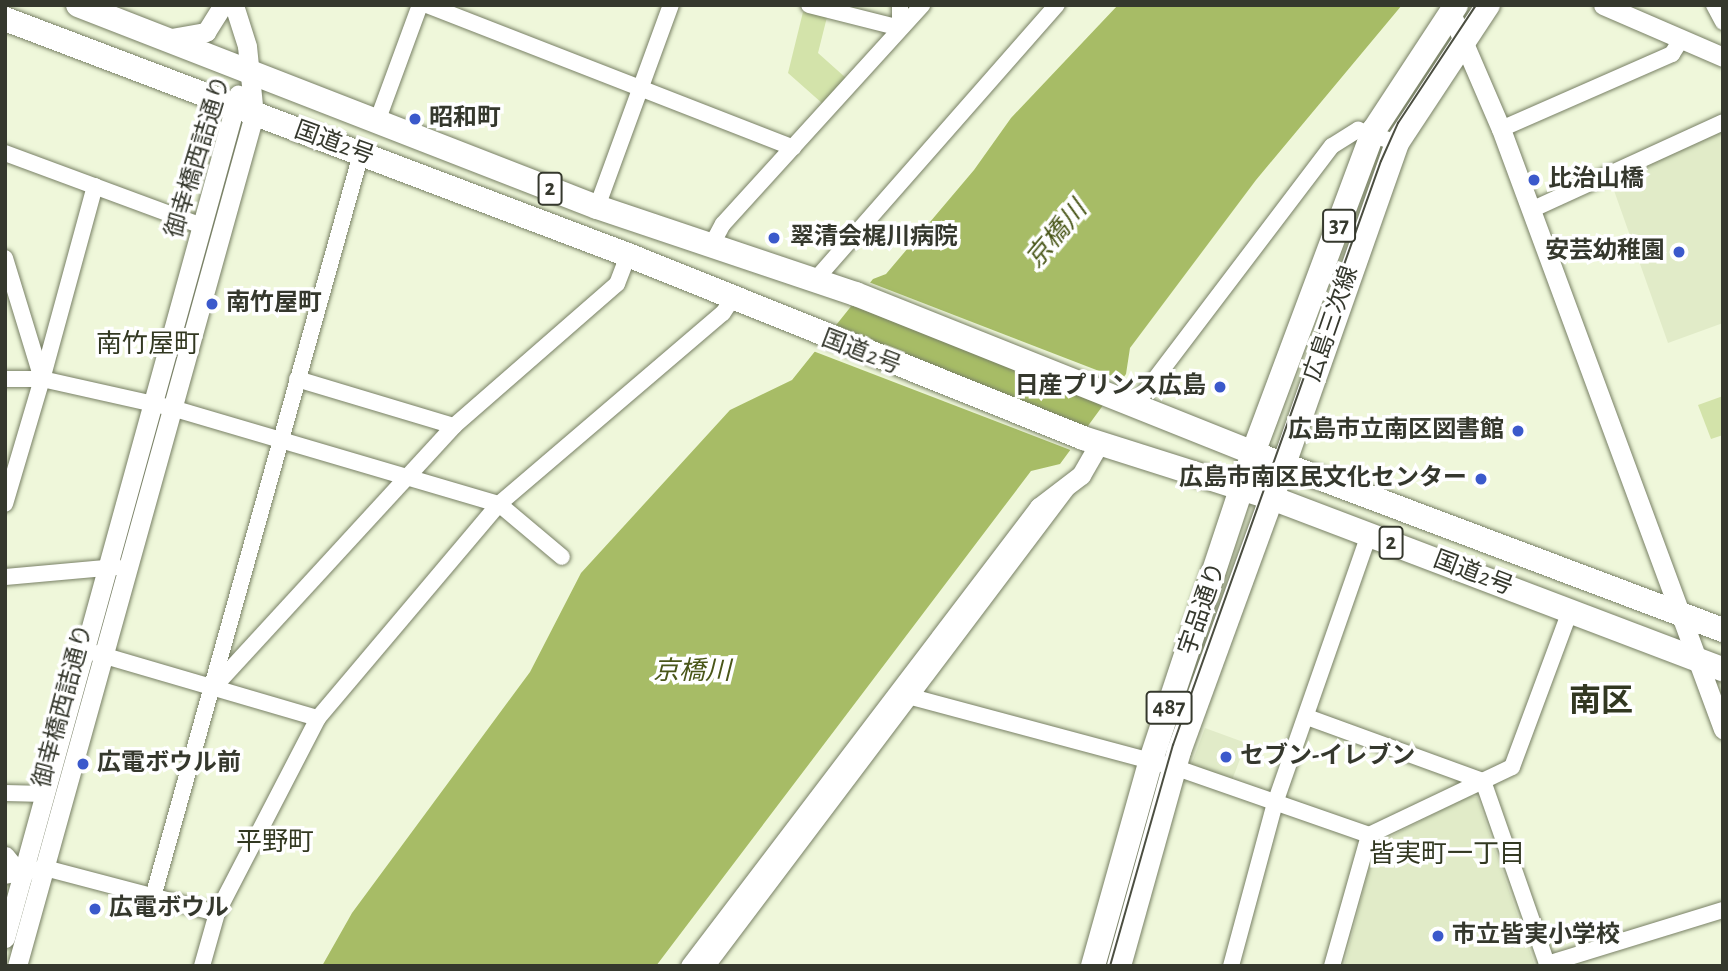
<!DOCTYPE html>
<meta charset="utf-8">
<style>
body{margin:0}
#map{position:relative;width:1728px;height:971px;overflow:hidden;background:#eff7da;font-family:"Alegreya Sans","Noto Sans JP",sans-serif}
div>[style]{position:absolute}
[style*='--x']{left:calc(var(--x)*1px);top:calc(var(--y)*1px);width:calc(var(--w)*1px);rotate:calc(var(--a)*1deg)}
.built>*{inset:0;background:#e1ebc8}
.green>*{inset:0;background:#d3e3aa}
.water>*{inset:0;background:#a7bc66}
.pier>*{inset:0;background:#eff7da}
.roads{filter:drop-shadow(0 0 2px #788065) drop-shadow(0 0 2px #788065)}
.minor>*{height:16px;margin:-8px;padding:0 8px;transform-origin:8px;border-radius:8px;background:#fff}
.tertiary>*{height:19px;margin:-9.5px;padding:0 9.5px;transform-origin:9.5px;border-radius:9.5px;background:#fff}
.primary>*{height:24px;margin:-12px;padding:0 12px;transform-origin:12px;border-radius:12px;background:#fff}
.trunk>*{height:24px;margin:-12px;padding:0 12px;transform-origin:12px;border-radius:12px;background:#fff}
.tram>*{height:2px;margin:-1px;padding:0 1px;transform-origin:1px;border-radius:1px;background:#4b4e41}
.dots>*{width:19px;height:19px;translate:-50% -50%;box-sizing:border-box;border:4px solid #fff;border-radius:50%}
span{translate:-50% -50%;white-space:nowrap;text-align:center;line-height:1.15;-webkit-text-stroke:7px #fff;paint-order:stroke}
.shield-label span{padding:2px 5px;background:#fff;border:2px solid;border-radius:5px;-webkit-text-stroke-width:0}
.shield-label{font-size:23px;color:#35382d;font-weight:700}
.poi-label{font-size:24px;color:#35382d;font-weight:700}
.left{translate:0 -50%;text-align:left}
.right{translate:-100% -50%;text-align:right}
.street-label{font-size:24px;color:#35382d}
.water-label{font-size:26px;color:#495618;font-style:italic}
.neighbourhood-label{font-size:26px;color:#323821}
.district-label{font-size:32px;color:#323821;font-weight:700}
.frame{position:absolute;inset:0;border:7px solid #35382d;pointer-events:none}
</style>
<div id="map">
<div class="built">
<div style="clip-path:polygon(1723px 130px,1723px 323px,1668px 343px,1611px 182px)"></div>
<div style="clip-path:polygon(1205px 728px,1246px 743px,1231px 783px,1190px 768px)"></div>
<div style="clip-path:polygon(1468px 796px,1477px 797px,1535px 966px,1344px 966px,1375px 845px)"></div>
</div>
<div class="green">
<div style="clip-path:polygon(803px 12px,827px 17px,818px 53px,846px 78px,823px 104px,788px 73px)"></div>
<div style="clip-path:polygon(1723px 396px,1723px 435px,1711px 439px,1698px 405px)"></div>
</div>
<div class="water">
<div style="clip-path:polygon(1118px 5px,1402px 5px,1256px 180px,1130px 348px,1126px 374px,1060px 464px,1031px 471px,656px 966px,322px 966px,352px 913px,530px 672px,581px 573px,730px 410px,792px 380px,873px 279px,886px 274px,974px 170px,1011px 118px)"></div>
</div>
<div class="pier">
<div style="clip-path:polygon(866px 281px,1125px 381px,1107px 404px,848px 304px)"></div>
<div style="clip-path:polygon(829px 328px,1090px 429px,1073px 451px,813px 351px)"></div>
</div>
<div class="roads">
<div class="minor">
<div style="--x:427;--y:5;--w:393;--a:21.3"></div>
<div style="--x:809;--y:5;--w:94;--a:14.2"></div>
<div style="--x:900;--y:28;--w:23;--a:-90"></div>
<div style="--x:1714;--y:5;--w:19;--a:62"></div>
<div style="--x:378;--y:119;--w:121;--a:-69.8"></div>
<div style="--x:1501;--y:129;--w:187;--a:-23.7"></div>
<div style="--x:1672;--y:54;--w:15;--a:-58"></div>
<div style="--x:5;--y:153;--w:210;--a:20.3"></div>
<div style="--x:597;--y:207;--w:215;--a:-69.9"></div>
<div style="--x:1531;--y:210;--w:211;--a:-24.6"></div>
<div style="--x:710;--y:248;--w:27;--a:-62"></div>
<div style="--x:723;--y:224;--w:296;--a:-47.7"></div>
<div style="--x:5;--y:258;--w:127;--a:73"></div>
<div style="--x:42;--y:379;--w:130;--a:106.5"></div>
<div style="--x:816;--y:279;--w:365;--a:-48.7"></div>
<div style="--x:43;--y:376;--w:197;--a:-74.7"></div>
<div style="--x:5;--y:379;--w:37;--a:0"></div>
<div style="--x:42;--y:379;--w:133;--a:12.6"></div>
<div style="--x:172;--y:408;--w:341;--a:16.4"></div>
<div style="--x:499;--y:504;--w:82;--a:40.1"></div>
<div style="--x:297;--y:379;--w:164;--a:16.7"></div>
<div style="--x:1136;--y:404;--w:324;--a:-52.8"></div>
<div style="--x:1332;--y:146;--w:31;--a:-32"></div>
<div style="--x:1358;--y:130;--w:41;--a:18.4"></div>
<div style="--x:5;--y:577;--w:112;--a:-5.1"></div>
<div style="--x:95;--y:653;--w:232;--a:16.3"></div>
<div style="--x:215;--y:686;--w:353;--a:-47.4"></div>
<div style="--x:454;--y:426;--w:216;--a:-41.1"></div>
<div style="--x:617;--y:284;--w:31;--a:-69"></div>
<div style="--x:912;--y:697;--w:271;--a:15"></div>
<div style="--x:1174;--y:767;--w:207;--a:19.2"></div>
<div style="--x:1307;--y:717;--w:187;--a:20"></div>
<div style="--x:1483;--y:781;--w:194;--a:70.7"></div>
<div style="--x:1547;--y:964;--w:184;--a:-17.1"></div>
<div style="--x:5;--y:793;--w:41;--a:1.4"></div>
<div style="--x:5;--y:876;--w:41;--a:-11.3"></div>
<div style="--x:45;--y:868;--w:178;--a:14.7"></div>
<div style="--x:153;--y:897;--w:772;--a:-74.36"></div>
<div style="--x:202;--y:966;--w:55;--a:-74.2"></div>
<div style="--x:217;--y:913;--w:220;--a:-62.6"></div>
<div style="--x:318;--y:718;--w:280;--a:-49.8"></div>
<div style="--x:499;--y:504;--w:294;--a:-40.5"></div>
<div style="--x:723;--y:313;--w:17;--a:-57"></div>
<div style="--x:707;--y:966;--w:601;--a:-52.98"></div>
<div style="--x:1231;--y:966;--w:169;--a:-74.9"></div>
<div style="--x:1275;--y:803;--w:285;--a:-70.7"></div>
<div style="--x:1332;--y:966;--w:136;--a:-74.2"></div>
<div style="--x:1369;--y:835;--w:158;--a:-25.4"></div>
<div style="--x:1512;--y:767;--w:166;--a:-69.6"></div>
</div>
<div class="tertiary">
<div style="--x:1603;--y:5;--w:131;--a:23.4"></div>
<div style="--x:1451;--y:13;--w:126;--a:66.7"></div>
<div style="--x:1501;--y:129;--w:640;--a:69.7"></div>
<div style="--x:171;--y:38;--w:36;--a:-10"></div>
<div style="--x:206;--y:32;--w:32;--a:-58"></div>
<div style="--x:5;--y:856;--w:27;--a:51"></div>
<div style="--x:5;--y:938;--w:875;--a:-74.55"></div>
<div style="--x:17;--y:966;--w:883;--a:-74.44"></div>
<div style="--x:254;--y:115;--w:69;--a:-95.8"></div>
<div style="--x:247;--y:46;--w:43;--a:-107.6"></div>
<div style="--x:690;--y:966;--w:577;--a:-52.75"></div>
<div style="--x:1039;--y:507;--w:53;--a:-37.3"></div>
<div style="--x:1081;--y:475;--w:38;--a:-60"></div>
</div>
<div class="primary">
<div style="--x:1253;--y:453;--w:345;--a:-69.5"></div>
<div style="--x:1374;--y:130;--w:149;--a:-56.7"></div>
<div style="--x:1284;--y:464;--w:340;--a:-70.6"></div>
<div style="--x:1397;--y:143;--w:165;--a:-56.6"></div>
</div>
<div class="trunk">
<div style="--x:78;--y:5;--w:557;--a:21.27"></div>
<div style="--x:597;--y:207;--w:273;--a:18.6"></div>
<div style="--x:856;--y:294;--w:428;--a:21.8"></div>
<div style="--x:1253;--y:453;--w:502;--a:20.64"></div>
<div style="--x:5;--y:19;--w:666;--a:20.75"></div>
<div style="--x:628;--y:255;--w:490;--a:21.9"></div>
<div style="--x:1083;--y:438;--w:198;--a:17.6"></div>
<div style="--x:1272;--y:498;--w:482;--a:20.8"></div>
<div style="--x:1093;--y:966;--w:214;--a:-74.3"></div>
<div style="--x:1151;--y:760;--w:324;--a:-71.6"></div>
<div style="--x:1119;--y:966;--w:223;--a:-74.4"></div>
<div style="--x:1179;--y:751;--w:306;--a:-69.9"></div>
</div>
</div>
<div class="tram">
<div style="--x:1110;--y:966;--w:230;--a:-74.1"></div>
<div style="--x:1173;--y:745;--w:620;--a:-70.4"></div>
<div style="--x:1381;--y:161;--w:42;--a:-65.9"></div>
<div style="--x:1398;--y:123;--w:141;--a:-56.5"></div>
</div>
<div class="dots">
<div style="left:415px;top:119px;background:#3b59cb"></div>
<div style="left:1534px;top:180px;background:#3b59cb"></div>
<div style="left:774px;top:238px;background:#3b59cb"></div>
<div style="left:1679px;top:252px;background:#3b59cb"></div>
<div style="left:212px;top:304px;background:#3b59cb"></div>
<div style="left:1220px;top:387px;background:#3b59cb"></div>
<div style="left:1518px;top:431px;background:#3b59cb"></div>
<div style="left:1481px;top:479px;background:#3b59cb"></div>
<div style="left:1226px;top:757px;background:#3b59cb"></div>
<div style="left:83px;top:764px;background:#3b59cb"></div>
<div style="left:95px;top:909px;background:#3b59cb"></div>
<div style="left:1438px;top:936px;background:#3b59cb"></div>
</div>
<div class="shield-label">
<span style="left:550px;top:189px">2</span>
<span style="left:1339px;top:226px">37</span>
<span style="left:1391px;top:543px">2</span>
<span style="left:1169px;top:708px">487</span>
</div>
<div class="poi-label">
<span class="left" style="left:429px;top:119px">昭和町</span>
<span class="left" style="left:1548px;top:180px">比治山橋</span>
<span class="left" style="left:790px;top:238px">翠清会梶川病院</span>
<span class="right" style="left:1665px;top:252px">安芸幼稚園</span>
<span class="left" style="left:226px;top:304px">南竹屋町</span>
<span class="right" style="left:1206px;top:387px">日産プリンス広島</span>
<span class="right" style="left:1504px;top:431px">広島市立南区図書館</span>
<span class="right" style="left:1467px;top:479px">広島市南区民文化センター</span>
<span class="left" style="left:1240px;top:757px">セブン-イレブン</span>
<span class="left" style="left:97px;top:764px">広電ボウル前</span>
<span class="left" style="left:109px;top:909px">広電ボウル</span>
<span class="left" style="left:1452px;top:936px">市立皆実小学校</span>
</div>
<div class="street-label">
<span style="left:334px;top:144px;rotate:20deg">国道2号</span>
<span style="left:199px;top:157px;rotate:-73deg">御幸橋西詰通り</span>
<span style="left:1332px;top:324px;rotate:-71deg">広島三次線</span>
<span style="left:861px;top:353px;rotate:21deg">国道2号</span>
<span style="left:1473px;top:574px;rotate:21deg">国道2号</span>
<span style="left:1203px;top:609px;rotate:-71deg">宇品通り</span>
<span style="left:64px;top:706px;rotate:-75deg">御幸橋西詰通り</span>
</div>
<div class="water-label">
<span style="left:1057px;top:235px;rotate:-50deg">京橋川</span>
<span style="left:692px;top:672px">京橋川</span>
</div>
<div class="neighbourhood-label">
<span style="left:148px;top:345px">南竹屋町</span>
<span style="left:275px;top:843px">平野町</span>
<span style="left:1447px;top:855px">皆実町一丁目</span>
</div>
<div class="district-label">
<span style="left:1601px;top:701px">南区</span>
</div>
<div class="frame"></div>
</div>
